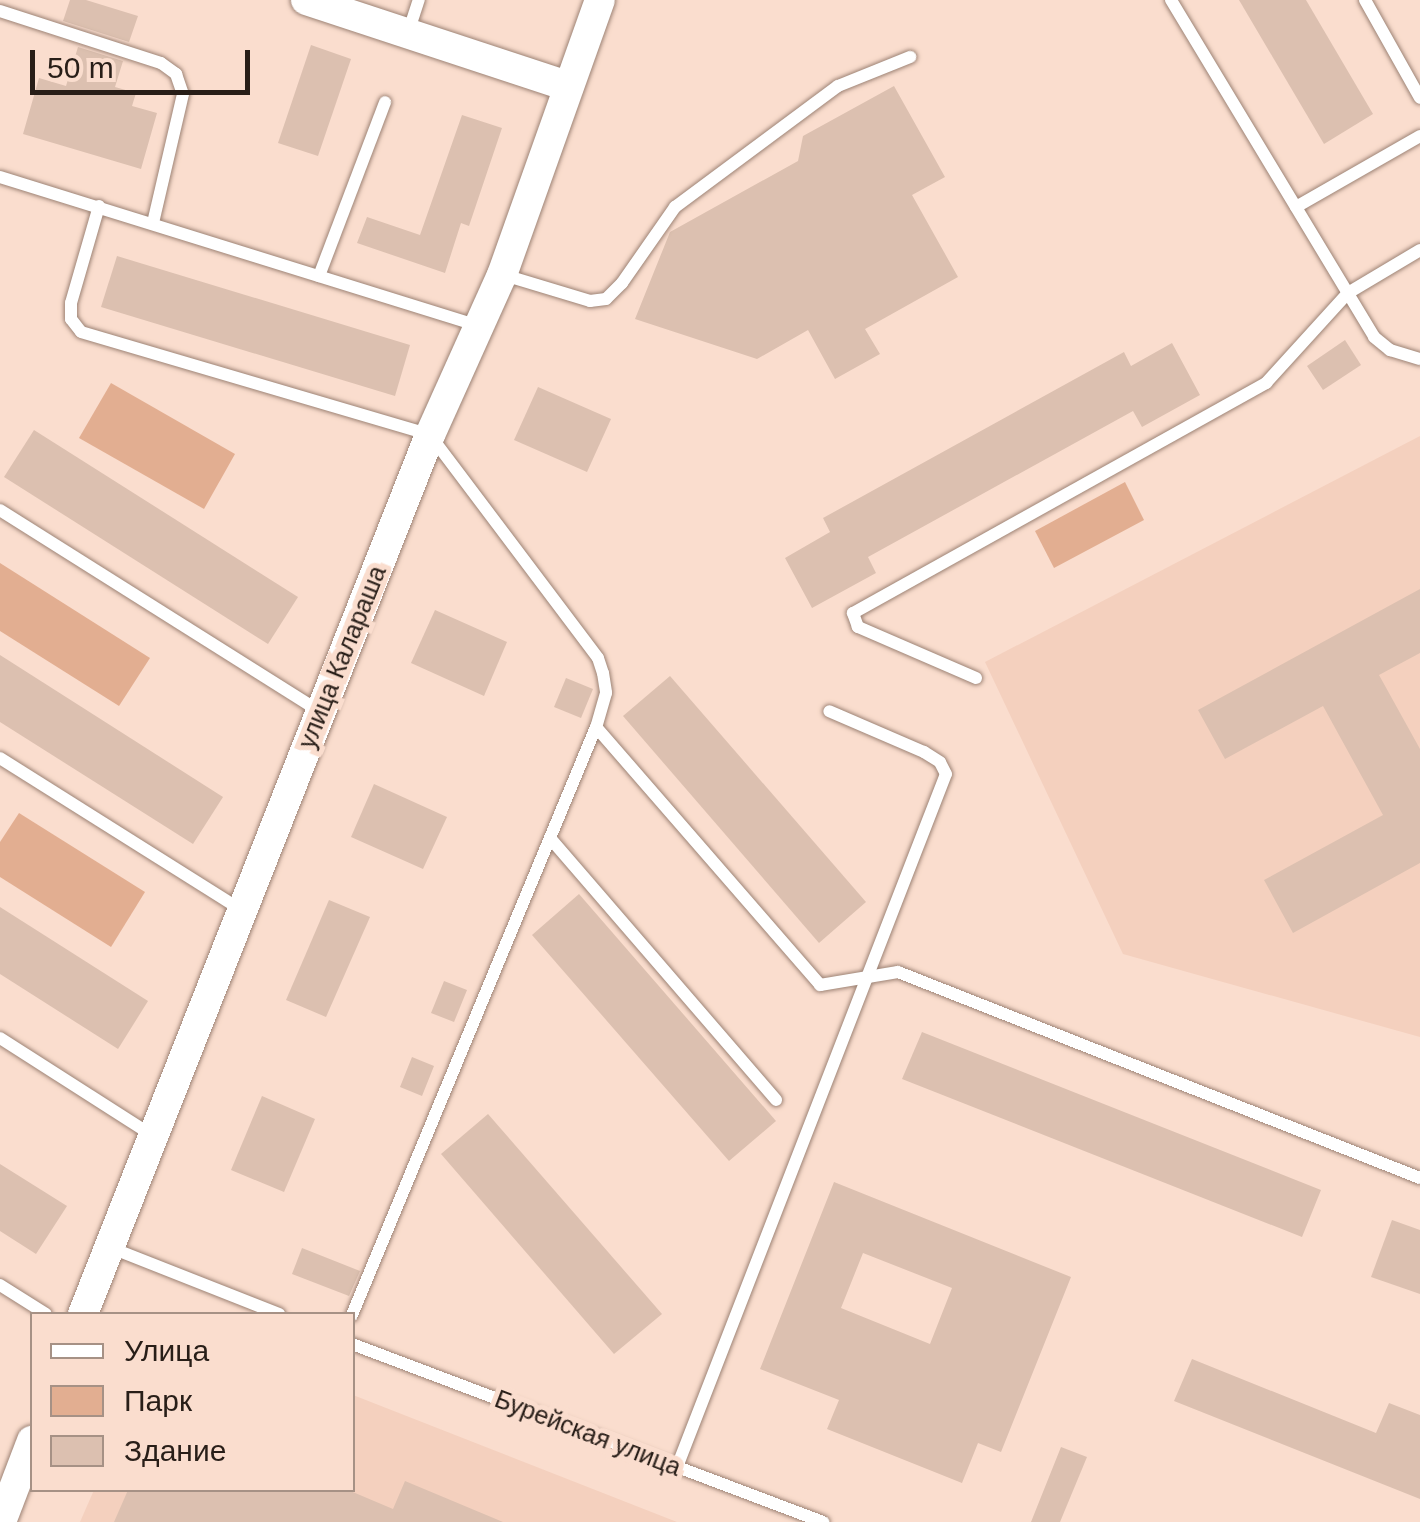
<!DOCTYPE html>
<meta charset="utf-8">
<style>
body{margin:0}
#map{position:relative;width:1420px;height:1522px;overflow:hidden;background:#faddce;font-family:Arial,sans-serif}
div>[style]{position:absolute}
[style*='--x']{left:calc(var(--x)*1px);top:calc(var(--y)*1px);width:calc(var(--w)*1px);rotate:calc(var(--a)*1deg)}
.built>*{inset:0;background:#f4d0be}
.green>*{inset:0;background:#e2ae91}
.building>*{inset:0;background:#dcc0b0}
.roads{filter:drop-shadow(0 0 2px #9d8375) drop-shadow(0 0 2px #9d8375)}
.service>*{height:12px;margin:-6px;padding:0 6px;transform-origin:6px;border-radius:6px;background:#fff}
.tertiary>*{height:30px;margin:-15px;padding:0 15px;transform-origin:15px;border-radius:15px;background:#fff}
span{translate:-50% -50%;white-space:nowrap;text-align:center;line-height:1.15;-webkit-text-stroke:10px #faddce;paint-order:stroke}
.street-label{font-size:25px;color:#281e18}
.legend{position:absolute;left:30px;top:1312px;width:325px;height:180px;box-sizing:border-box;background:#faddce;border:2px solid #a69185;margin:0;padding:12px 18px;list-style:none;font-size:30px;color:#281e18}
.legend li{display:flex;align-items:center;gap:20px;height:50px}
.legend b{width:50px;border:2px solid #a69185}
.scale{position:absolute;left:30px;top:50px;width:220px;height:45px;box-sizing:border-box;border:5px solid #281e18;border-top:0;padding-left:12px;font-size:30px;line-height:35px;white-space:nowrap;color:#281e18;-webkit-text-stroke:8px #faddce;paint-order:stroke}
</style>
<div id="map">
<div class="built">
<div style="clip-path:polygon(1420px 436px,1420px 1037px,1123px 954px,985px 662px)"></div>
<div style="clip-path:polygon(353px 1395px,677px 1522px,80px 1522px,94px 1490px,352px 1490px)"></div>
</div>
<div class="green">
<div style="clip-path:polygon(111px 383px,235px 454px,204px 509px,79px 438px)"></div>
<div style="clip-path:polygon(1125px 482px,1144px 520px,1054px 568px,1035px 531px)"></div>
<div style="clip-path:polygon(0 563px,150px 658px,119px 706px,0 631px)"></div>
<div style="clip-path:polygon(19px 813px,145px 892px,111px 947px,0 877px,0 842px)"></div>
</div>
<div class="building">
<div style="clip-path:polygon(70px 0,86px 0,138px 16px,129px 42px,63px 21px)"></div>
<div style="clip-path:polygon(1239px 0,1306px 0,1373px 114px,1324px 144px)"></div>
<div style="clip-path:polygon(311px 45px,351px 59px,318px 156px,278px 143px)"></div>
<div style="clip-path:polygon(78px 47px,123px 61px,115px 87px,136px 93px,132px 106px,157px 113px,141px 169px,23px 134px,39px 78px,66px 86px)"></div>
<div style="clip-path:polygon(894px 86px,945px 177px,912px 195px,958px 277px,865px 329px,880px 354px,835px 379px,808px 330px,757px 359px,635px 319px,670px 232px,798px 161px,803px 136px)"></div>
<div style="clip-path:polygon(462px 115px,502px 128px,469px 226px,461px 223px,445px 273px,357px 243px,367px 217px,420px 235px)"></div>
<div style="clip-path:polygon(117px 256px,410px 345px,395px 396px,101px 307px)"></div>
<div style="clip-path:polygon(1345px 340px,1361px 365px,1323px 390px,1307px 366px)"></div>
<div style="clip-path:polygon(1172px 343px,1200px 395px,1142px 427px,1133px 411px,868px 557px,876px 573px,812px 608px,785px 558px,830px 532px,823px 518px,1124px 352px,1131px 366px)"></div>
<div style="clip-path:polygon(538px 387px,611px 419px,587px 472px,514px 440px)"></div>
<div style="clip-path:polygon(34px 430px,298px 597px,268px 644px,4px 477px)"></div>
<div style="clip-path:polygon(1420px 589px,1420px 653px,1379px 675px,1420px 749px,1420px 863px,1293px 933px,1264px 880px,1383px 815px,1323px 706px,1225px 759px,1198px 710px)"></div>
<div style="clip-path:polygon(435px 610px,507px 642px,484px 696px,411px 663px)"></div>
<div style="clip-path:polygon(0 655px,223px 797px,193px 844px,0 722px)"></div>
<div style="clip-path:polygon(670px 676px,866px 902px,819px 943px,623px 716px)"></div>
<div style="clip-path:polygon(566px 678px,593px 689px,581px 718px,554px 707px)"></div>
<div style="clip-path:polygon(374px 784px,447px 817px,423px 869px,351px 837px)"></div>
<div style="clip-path:polygon(579px 894px,776px 1121px,729px 1161px,532px 935px)"></div>
<div style="clip-path:polygon(329px 900px,370px 917px,326px 1017px,286px 1000px)"></div>
<div style="clip-path:polygon(0 907px,148px 1001px,118px 1049px,0 974px)"></div>
<div style="clip-path:polygon(444px 981px,467px 990px,454px 1022px,431px 1013px)"></div>
<div style="clip-path:polygon(922px 1032px,1321px 1190px,1302px 1237px,902px 1079px)"></div>
<div style="clip-path:polygon(412px 1057px,434px 1066px,422px 1096px,400px 1087px)"></div>
<div style="clip-path:polygon(262px 1096px,315px 1119px,284px 1192px,231px 1170px)"></div>
<div style="clip-path:polygon(488px 1114px,662px 1314px,614px 1354px,441px 1154px)"></div>
<div style="clip-path:polygon(0 1164px,67px 1206px,36px 1254px,0 1231px)"></div>
<div style="clip-path:polygon(evenodd,834px 1182px,1071px 1277px,1001px 1452px,978px 1443px,962px 1483px,827px 1429px,839px 1400px,760px 1369px,834px 1182px,863px 1253px,952px 1288px,930px 1344px,841px 1308px,863px 1253px)"></div>
<div style="clip-path:polygon(1392px 1220px,1420px 1230px,1420px 1294px,1371px 1277px)"></div>
<div style="clip-path:polygon(302px 1248px,360px 1271px,349px 1296px,292px 1274px)"></div>
<div style="clip-path:polygon(1192px 1359px,1376px 1433px,1389px 1403px,1420px 1415px,1420px 1499px,1174px 1401px)"></div>
<div style="clip-path:polygon(1061px 1447px,1087px 1457px,1060px 1522px,1031px 1522px)"></div>
<div style="clip-path:polygon(405px 1481px,503px 1522px,114px 1522px,128px 1490px,348px 1490px,393px 1509px)"></div>
</div>
<div class="roads">
<div class="service">
<div style="--x:1171;--y:0;--w:393;--a:58.9"></div>
<div style="--x:1374;--y:337;--w:21;--a:39"></div>
<div style="--x:1390;--y:350;--w:31;--a:17"></div>
<div style="--x:1365;--y:0;--w:112;--a:60.7"></div>
<div style="--x:0;--y:11;--w:169;--a:17.9"></div>
<div style="--x:161;--y:63;--w:19;--a:36"></div>
<div style="--x:176;--y:74;--w:21;--a:71"></div>
<div style="--x:183;--y:94;--w:132;--a:103.1"></div>
<div style="--x:408;--y:33;--w:35;--a:-72"></div>
<div style="--x:0;--y:177;--w:502;--a:17.28"></div>
<div style="--x:99;--y:206;--w:101;--a:106.1"></div>
<div style="--x:71;--y:303;--w:16;--a:90"></div>
<div style="--x:71;--y:319;--w:16;--a:52"></div>
<div style="--x:81;--y:332;--w:364;--a:16.4"></div>
<div style="--x:430;--y:435;--w:279;--a:53"></div>
<div style="--x:598;--y:658;--w:16;--a:72"></div>
<div style="--x:603;--y:673;--w:20;--a:81"></div>
<div style="--x:606;--y:693;--w:35;--a:106"></div>
<div style="--x:596;--y:727;--w:637;--a:112.54"></div>
<div style="--x:1296;--y:207;--w:143;--a:-29.8"></div>
<div style="--x:504;--y:275;--w:90;--a:16.8"></div>
<div style="--x:590;--y:301;--w:16;--a:-7"></div>
<div style="--x:606;--y:299;--w:23;--a:-45"></div>
<div style="--x:622;--y:283;--w:93;--a:-55.1"></div>
<div style="--x:675;--y:207;--w:203;--a:-36.6"></div>
<div style="--x:838;--y:86;--w:78;--a:-21.9"></div>
<div style="--x:319;--y:276;--w:186;--a:-69.2"></div>
<div style="--x:0;--y:510;--w:376;--a:32.2"></div>
<div style="--x:976;--y:678;--w:129;--a:-156.6"></div>
<div style="--x:858;--y:627;--w:15;--a:-110"></div>
<div style="--x:853;--y:613;--w:473;--a:-29.1"></div>
<div style="--x:1266;--y:383;--w:122;--a:-47.7"></div>
<div style="--x:1348;--y:293;--w:84;--a:-30.8"></div>
<div style="--x:596;--y:727;--w:342;--a:49"></div>
<div style="--x:820;--y:985;--w:79;--a:-9.5"></div>
<div style="--x:898;--y:972;--w:561;--a:21.54"></div>
<div style="--x:0;--y:758;--w:284;--a:32.2"></div>
<div style="--x:550;--y:838;--w:346;--a:49.2"></div>
<div style="--x:0;--y:1038;--w:182;--a:32.6"></div>
<div style="--x:109;--y:1247;--w:183;--a:21.5"></div>
<div style="--x:0;--y:1285;--w:54;--a:32.2"></div>
<div style="--x:352;--y:1344;--w:504;--a:20.7"></div>
<div style="--x:677;--y:1467;--w:743;--a:-68.79"></div>
<div style="--x:946;--y:774;--w:13;--a:-117"></div>
<div style="--x:940;--y:762;--w:19;--a:-148"></div>
<div style="--x:924;--y:752;--w:103;--a:-156.7"></div>
</div>
<div class="tertiary">
<div style="--x:306;--y:0;--w:276;--a:18.2"></div>
<div style="--x:83;--y:1314;--w:945;--a:-68.46"></div>
<div style="--x:430;--y:435;--w:175;--a:-65.8"></div>
<div style="--x:502;--y:275;--w:292;--a:-70.4"></div>
<div style="--x:1;--y:1522;--w:87;--a:-69.1"></div>
</div>
</div>
<div class="street-label">
<span style="left:342px;top:657px;rotate:-68deg">улица Калараша</span>
<span style="left:588px;top:1433px;rotate:21deg">Бурейская улица</span>
</div>
<ul class="legend">
<li><b style="height:12px;background:#fff"></b>Улица</li>
<li><b style="height:28px;background:#e2ae91"></b>Парк</li>
<li><b style="height:28px;background:#dcc0b0"></b>Здание</li>
</ul>
<div class="scale">50 m</div>
</div>
